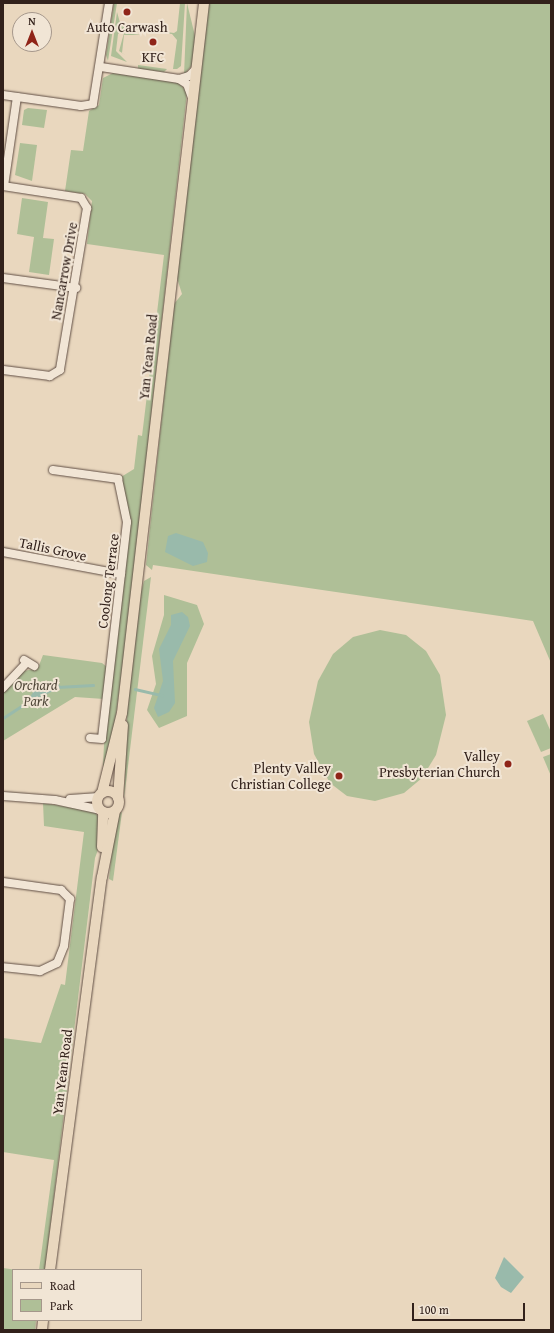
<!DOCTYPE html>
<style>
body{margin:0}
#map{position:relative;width:554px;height:1333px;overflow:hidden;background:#e9d7be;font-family:"Gentium Book Plus",serif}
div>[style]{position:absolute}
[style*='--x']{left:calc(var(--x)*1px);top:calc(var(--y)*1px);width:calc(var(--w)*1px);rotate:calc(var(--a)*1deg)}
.green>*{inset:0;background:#afbf97}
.water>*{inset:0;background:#99baab}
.stream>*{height:2.5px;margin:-1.25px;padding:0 1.25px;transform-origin:1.25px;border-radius:1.25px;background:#99baab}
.roads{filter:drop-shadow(0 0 1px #604e44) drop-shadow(0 0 1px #604e44)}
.minor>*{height:8px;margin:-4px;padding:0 4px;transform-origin:4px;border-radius:4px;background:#f1e5d5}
.major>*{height:10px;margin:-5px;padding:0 5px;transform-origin:5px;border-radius:5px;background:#e9d7be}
.major>.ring{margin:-5px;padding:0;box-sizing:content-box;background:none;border:10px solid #e9d7be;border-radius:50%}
.dots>*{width:11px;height:11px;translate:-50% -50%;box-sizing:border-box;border:2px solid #f1e5d5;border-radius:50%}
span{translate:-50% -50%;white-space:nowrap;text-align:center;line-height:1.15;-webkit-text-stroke:4px #f1e5d5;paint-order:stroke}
.poi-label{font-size:14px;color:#32211b}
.right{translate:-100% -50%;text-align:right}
.street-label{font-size:14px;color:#32211b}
.park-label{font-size:14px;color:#51483a;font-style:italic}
.frame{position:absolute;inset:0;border:4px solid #32211b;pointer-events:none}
.legend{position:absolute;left:12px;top:1269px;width:130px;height:52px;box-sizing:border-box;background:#f1e5d5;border:1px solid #a5978b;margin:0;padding:5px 7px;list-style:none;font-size:12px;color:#32211b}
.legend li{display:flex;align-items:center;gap:8px;height:20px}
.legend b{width:20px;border:1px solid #a5978b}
.north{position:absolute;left:12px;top:12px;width:40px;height:40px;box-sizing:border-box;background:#f1e5d5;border:1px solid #a5978b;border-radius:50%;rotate:0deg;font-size:11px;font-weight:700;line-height:16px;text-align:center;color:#32211b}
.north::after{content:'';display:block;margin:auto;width:14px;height:18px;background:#8f2418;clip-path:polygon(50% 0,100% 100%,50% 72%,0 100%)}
.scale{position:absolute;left:412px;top:1303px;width:113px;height:18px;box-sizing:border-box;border:2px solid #32211b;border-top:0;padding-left:5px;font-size:12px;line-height:14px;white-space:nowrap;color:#32211b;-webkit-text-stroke:3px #f1e5d5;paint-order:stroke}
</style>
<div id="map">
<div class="green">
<div style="clip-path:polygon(114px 3px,117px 3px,108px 61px,106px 55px)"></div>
<div style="clip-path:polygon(180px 3px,185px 3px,181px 66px,177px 69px,173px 69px,177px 40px,172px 34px,124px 28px,118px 34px,116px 51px,127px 62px,111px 56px,117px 12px,121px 26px,174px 33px,177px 31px)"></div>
<div style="clip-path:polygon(187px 3px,195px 36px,193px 64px,184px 75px)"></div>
<div style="clip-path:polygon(209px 3px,551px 3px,551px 663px,533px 621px,153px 565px,152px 570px,146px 565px,174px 304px,182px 294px,176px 275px)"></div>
<div style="clip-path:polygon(124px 33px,142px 35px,124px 35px,122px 53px,127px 56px,119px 51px)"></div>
<div style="clip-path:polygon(138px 65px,167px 69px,164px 72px,138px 69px)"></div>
<div style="clip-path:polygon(113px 73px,179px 83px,187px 92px,127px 634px,109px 766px,103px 766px,104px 744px,130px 523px,121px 477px,134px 469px,138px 435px,142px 436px,164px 255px,87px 244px,92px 201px,85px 194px,65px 191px,71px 150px,83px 151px,89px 111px,99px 105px,103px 78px)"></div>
<div style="clip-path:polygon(28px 108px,47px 110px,44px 128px,22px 125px,24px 110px)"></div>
<div style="clip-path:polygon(20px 143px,37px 145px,32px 181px,15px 175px)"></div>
<div style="clip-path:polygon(22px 198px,48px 202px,43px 238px,54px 239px,49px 275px,29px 272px,34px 237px,17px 234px)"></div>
<div style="clip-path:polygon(151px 577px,124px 799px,127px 712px,141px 592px,144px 581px)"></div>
<div style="clip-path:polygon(164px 595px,197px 605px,204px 624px,187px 663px,187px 716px,159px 728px,147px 710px,156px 684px,152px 656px,164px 615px)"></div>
<div style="clip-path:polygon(380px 630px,406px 635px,426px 651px,440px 675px,446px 715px,436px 755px,422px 778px,404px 793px,375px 801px,347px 796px,330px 783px,314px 754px,309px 722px,318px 681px,333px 654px,353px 637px)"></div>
<div style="clip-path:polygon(43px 655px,102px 663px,107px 667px,104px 699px,75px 697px,3px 741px,3px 693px,24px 671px,38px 668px)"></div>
<div style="clip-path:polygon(543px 714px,551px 732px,551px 748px,541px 752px,527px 721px)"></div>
<div style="clip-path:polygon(551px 754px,551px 776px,543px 757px)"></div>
<div style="clip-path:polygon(43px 803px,93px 811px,99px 817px,99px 847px,95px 858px,45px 1270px,39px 1270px,54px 1160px,3px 1152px,3px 1038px,41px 1043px,61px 984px,65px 985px,84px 832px,44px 826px)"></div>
<div style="clip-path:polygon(122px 812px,113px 881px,109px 879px,112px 849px,118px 815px)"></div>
<div style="clip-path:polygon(3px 1268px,17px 1270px,13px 1270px,13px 1320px,36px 1320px,35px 1330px,3px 1330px)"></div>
</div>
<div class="water">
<div style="clip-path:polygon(176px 533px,203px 542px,208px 553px,207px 562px,193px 566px,165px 552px,168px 536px)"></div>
<div style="clip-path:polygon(182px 612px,188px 617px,190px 626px,173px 661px,175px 703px,169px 712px,158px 717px,154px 708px,163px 681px,159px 649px,171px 625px,171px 615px)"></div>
<div style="clip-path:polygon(38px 683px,59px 684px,60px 688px,27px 703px)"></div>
<div style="clip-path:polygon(504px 1257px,524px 1277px,511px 1293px,501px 1287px,495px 1278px)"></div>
</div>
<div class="stream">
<div style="--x:57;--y:687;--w:36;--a:-3"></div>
<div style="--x:135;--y:689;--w:28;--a:13"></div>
<div style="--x:3;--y:718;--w:31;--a:-33"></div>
</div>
<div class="roads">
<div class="minor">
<div style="--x:101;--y:67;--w:79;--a:8.7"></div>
<div style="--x:179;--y:79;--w:10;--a:-17"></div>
<div style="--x:189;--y:76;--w:10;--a:-45"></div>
<div style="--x:179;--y:79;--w:9;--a:32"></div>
<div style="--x:187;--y:84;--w:15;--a:70"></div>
<div style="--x:3;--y:95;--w:79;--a:8"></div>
<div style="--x:81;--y:106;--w:12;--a:-9"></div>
<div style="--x:93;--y:104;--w:102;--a:-81"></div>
<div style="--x:3;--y:186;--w:79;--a:8.7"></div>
<div style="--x:81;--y:198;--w:12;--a:59"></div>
<div style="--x:87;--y:208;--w:164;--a:99.5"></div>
<div style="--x:60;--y:370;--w:12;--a:149"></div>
<div style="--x:50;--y:376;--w:47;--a:-172.7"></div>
<div style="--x:4;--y:186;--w:90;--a:-81.7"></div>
<div style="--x:3;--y:278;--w:74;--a:7.8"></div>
<div style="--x:53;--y:470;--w:66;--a:7.9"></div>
<div style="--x:118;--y:479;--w:44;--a:78.2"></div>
<div style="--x:127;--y:522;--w:218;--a:96.6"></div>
<div style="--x:102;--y:739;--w:12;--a:-175"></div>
<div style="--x:3;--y:552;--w:120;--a:10.6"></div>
<div style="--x:24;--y:660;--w:12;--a:31"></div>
<div style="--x:3;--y:688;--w:33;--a:-47"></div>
<div style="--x:3;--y:796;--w:52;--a:4.4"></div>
<div style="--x:55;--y:800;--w:47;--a:12.3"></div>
<div style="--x:70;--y:799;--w:29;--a:-4"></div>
<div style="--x:3;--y:882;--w:59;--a:7.9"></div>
<div style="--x:61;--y:890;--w:13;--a:45"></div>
<div style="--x:70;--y:899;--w:47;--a:97.3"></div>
<div style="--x:64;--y:946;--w:18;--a:112"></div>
<div style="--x:57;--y:963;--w:19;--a:155"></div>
<div style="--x:40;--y:971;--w:37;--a:-174"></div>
</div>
<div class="major">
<div class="ring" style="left:97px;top:791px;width:12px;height:12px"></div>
<div style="--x:102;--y:793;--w:82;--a:-76"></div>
<div style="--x:122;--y:713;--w:715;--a:-83.41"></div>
<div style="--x:118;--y:798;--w:73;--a:-86.1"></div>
<div style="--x:102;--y:847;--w:35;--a:-88"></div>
<div style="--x:50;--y:1270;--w:396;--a:-82.5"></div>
<div style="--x:102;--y:877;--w:67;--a:-78.9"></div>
<div style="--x:42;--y:1330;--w:10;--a:-84"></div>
</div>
</div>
<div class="dots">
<div style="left:127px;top:12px;background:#8f2418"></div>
<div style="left:153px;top:42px;background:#8f2418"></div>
<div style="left:508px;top:764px;background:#8f2418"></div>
<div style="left:339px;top:776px;background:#8f2418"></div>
</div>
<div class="poi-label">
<span style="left:127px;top:27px">Auto Carwash</span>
<span style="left:153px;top:57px">KFC</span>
<span class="right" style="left:500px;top:764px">Valley<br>Presbyterian Church</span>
<span class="right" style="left:331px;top:776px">Plenty Valley<br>Christian College</span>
</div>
<div class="street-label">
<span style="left:64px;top:271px;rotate:-80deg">Nancarrow Drive</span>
<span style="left:148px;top:357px;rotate:-84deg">Yan Yean Road</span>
<span style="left:53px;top:549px;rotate:12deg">Tallis Grove</span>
<span style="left:108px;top:581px;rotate:-83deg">Coolong Terrace</span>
<span style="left:62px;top:1072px;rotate:-83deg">Yan Yean Road</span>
</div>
<div class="park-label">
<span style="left:36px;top:693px">Orchard<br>Park</span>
</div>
<div class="frame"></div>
<ul class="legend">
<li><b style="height:5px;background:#e9d7be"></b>Road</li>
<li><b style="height:11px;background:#afbf97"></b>Park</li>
</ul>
<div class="north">N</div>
<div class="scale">100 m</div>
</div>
